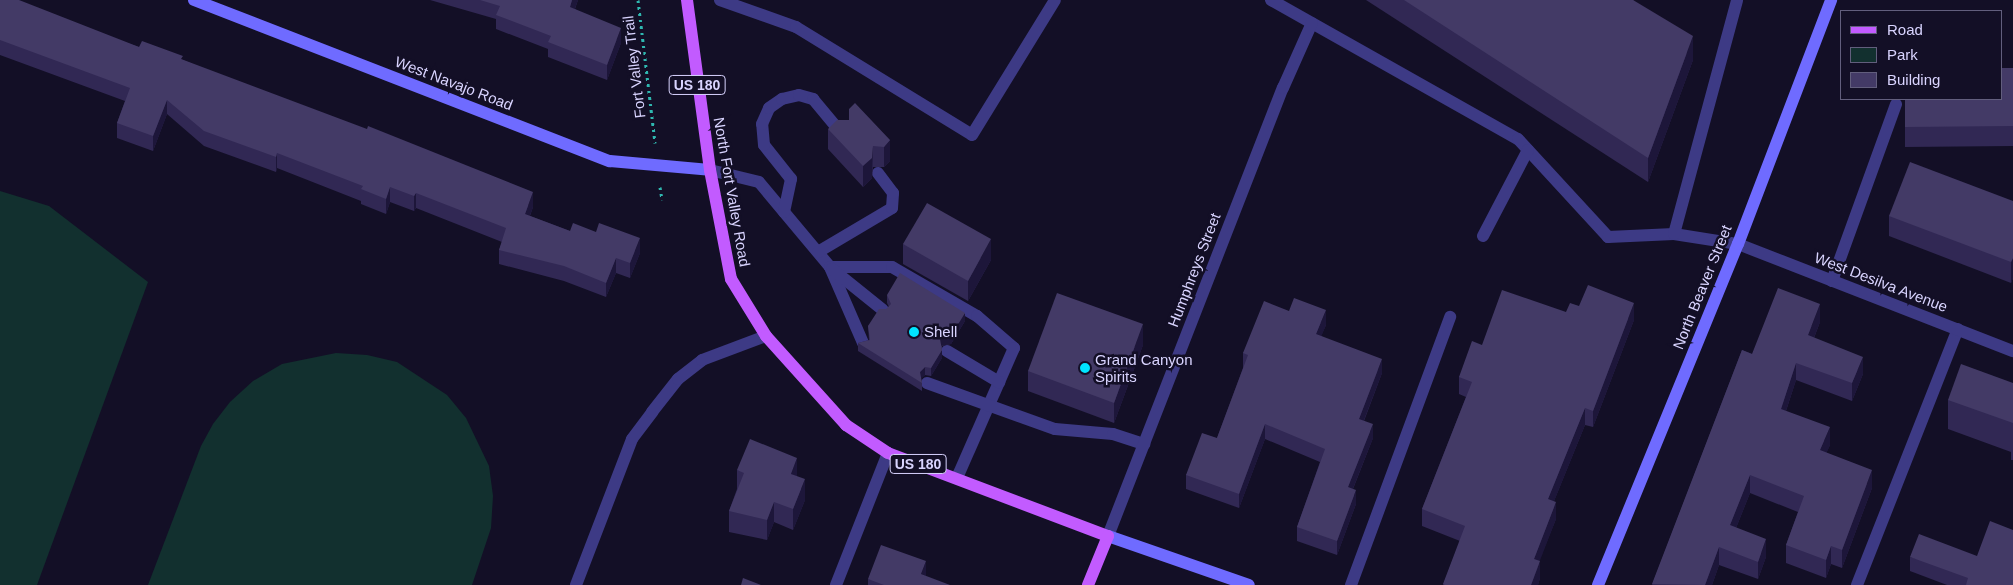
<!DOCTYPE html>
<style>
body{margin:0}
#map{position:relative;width:2013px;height:585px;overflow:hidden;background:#130f26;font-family:Arial,sans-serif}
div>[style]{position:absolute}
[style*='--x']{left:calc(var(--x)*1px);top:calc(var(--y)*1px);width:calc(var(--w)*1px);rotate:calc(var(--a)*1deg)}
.green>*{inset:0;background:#12302f}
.path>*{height:3px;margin-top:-1.5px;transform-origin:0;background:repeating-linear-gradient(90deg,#2fb8b0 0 2.5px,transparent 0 6.5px)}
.lane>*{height:12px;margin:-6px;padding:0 6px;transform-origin:6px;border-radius:6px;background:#3d3a85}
.street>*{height:12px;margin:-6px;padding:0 6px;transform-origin:6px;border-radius:6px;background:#3d3a85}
.secondary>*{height:12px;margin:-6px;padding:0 6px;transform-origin:6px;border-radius:6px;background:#6f6bff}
.primary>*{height:12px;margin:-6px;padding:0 6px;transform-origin:6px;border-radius:6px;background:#c25bff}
.wall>*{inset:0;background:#312854}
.shaded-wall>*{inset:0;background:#1d163a}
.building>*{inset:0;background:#433a66}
.dots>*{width:14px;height:14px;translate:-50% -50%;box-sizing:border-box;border:2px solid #130f26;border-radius:50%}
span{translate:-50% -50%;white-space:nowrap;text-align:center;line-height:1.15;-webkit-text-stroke:5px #130f26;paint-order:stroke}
.shield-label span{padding:1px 4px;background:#130f26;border:1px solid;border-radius:4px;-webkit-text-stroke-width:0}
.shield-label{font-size:14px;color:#d9d4ff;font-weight:700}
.street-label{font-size:15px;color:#d9d4ff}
.poi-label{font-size:15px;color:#d9d4ff}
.left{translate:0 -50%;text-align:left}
.legend{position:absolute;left:1840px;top:10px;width:162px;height:90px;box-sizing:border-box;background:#130f26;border:1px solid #625e7d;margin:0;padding:6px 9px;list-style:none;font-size:15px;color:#d9d4ff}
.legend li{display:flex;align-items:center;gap:10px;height:25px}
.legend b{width:25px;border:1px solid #625e7d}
</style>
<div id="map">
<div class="green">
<div style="clip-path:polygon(0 191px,49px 206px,148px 282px,37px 585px,0 585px)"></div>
<div style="clip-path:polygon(336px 353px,367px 355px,397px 362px,447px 395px,466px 418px,489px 466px,493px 496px,491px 528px,472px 585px,148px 585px,201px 446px,213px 424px,230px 402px,253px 381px,282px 364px)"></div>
</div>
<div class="path">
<div style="--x:638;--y:0;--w:144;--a:83.2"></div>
<div style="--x:660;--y:187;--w:13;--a:81"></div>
</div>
<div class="lane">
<div style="--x:720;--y:0;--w:81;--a:19.6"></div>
<div style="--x:796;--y:27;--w:206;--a:31.5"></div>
<div style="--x:972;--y:135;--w:158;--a:-58.4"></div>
<div style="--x:1271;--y:0;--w:283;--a:29.4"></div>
<div style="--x:1518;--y:139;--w:133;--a:47.4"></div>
<div style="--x:1608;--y:237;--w:66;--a:-2.6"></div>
<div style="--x:1674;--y:234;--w:65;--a:8.9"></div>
<div style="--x:710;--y:170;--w:50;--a:13.8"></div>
<div style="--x:759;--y:182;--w:111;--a:50.1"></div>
<div style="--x:830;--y:267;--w:62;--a:0"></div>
<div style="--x:892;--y:267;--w:98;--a:30"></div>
<div style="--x:977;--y:316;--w:49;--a:40.9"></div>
<div style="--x:1014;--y:348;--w:142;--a:113.7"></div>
<div style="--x:784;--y:212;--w:34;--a:-78"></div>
<div style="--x:791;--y:179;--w:43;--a:-128.5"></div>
<div style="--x:764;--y:145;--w:21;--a:-95"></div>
<div style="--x:762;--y:124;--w:17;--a:-66"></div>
<div style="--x:769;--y:108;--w:16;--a:-35"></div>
<div style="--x:782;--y:99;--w:17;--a:-13"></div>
<div style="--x:799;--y:95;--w:15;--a:16"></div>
<div style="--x:813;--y:99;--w:47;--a:50.2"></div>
<div style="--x:1674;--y:234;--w:242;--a:-74.9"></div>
<div style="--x:1483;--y:236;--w:97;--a:-62.4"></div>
<div style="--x:818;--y:252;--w:86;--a:-30.7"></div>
<div style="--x:892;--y:208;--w:15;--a:-86"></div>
<div style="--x:893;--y:193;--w:25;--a:-127"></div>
<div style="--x:830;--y:267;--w:83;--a:66.5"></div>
<div style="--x:832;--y:269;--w:65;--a:38.8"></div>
<div style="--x:1832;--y:281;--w:188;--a:-70.1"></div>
<div style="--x:947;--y:351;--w:61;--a:30.8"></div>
<div style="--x:927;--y:383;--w:136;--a:19.8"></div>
<div style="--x:1055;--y:429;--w:58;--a:4.9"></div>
<div style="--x:1113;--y:434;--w:33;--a:18"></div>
<div style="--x:836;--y:585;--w:142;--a:-68.5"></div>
<div style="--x:1351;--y:585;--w:286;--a:-69.7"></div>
<div style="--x:1857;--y:585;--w:275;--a:-68.5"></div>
</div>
<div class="street">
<div style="--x:1738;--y:244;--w:295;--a:21.3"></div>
<div style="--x:1108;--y:536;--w:481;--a:-68.7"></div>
<div style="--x:1283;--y:88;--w:71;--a:-66"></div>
<div style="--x:576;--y:585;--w:156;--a:-69"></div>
<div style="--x:632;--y:439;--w:34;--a:-53"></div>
<div style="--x:652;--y:412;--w:42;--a:-51.8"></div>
<div style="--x:678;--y:379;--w:31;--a:-38"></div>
<div style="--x:702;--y:360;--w:68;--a:-20.6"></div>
</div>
<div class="secondary">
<div style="--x:194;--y:0;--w:446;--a:21.2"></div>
<div style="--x:610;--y:161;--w:100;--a:5.1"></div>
<div style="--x:1108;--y:536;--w:149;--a:19.2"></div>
<div style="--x:1598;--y:585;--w:369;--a:-67.7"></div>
<div style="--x:1738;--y:244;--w:261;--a:-69.1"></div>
</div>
<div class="primary">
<div style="--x:687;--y:0;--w:172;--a:82.3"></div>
<div style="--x:710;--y:170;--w:111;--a:79.1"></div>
<div style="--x:731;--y:279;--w:67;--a:58.4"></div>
<div style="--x:766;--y:336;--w:120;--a:48"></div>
<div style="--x:846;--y:425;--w:50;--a:33.7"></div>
<div style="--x:888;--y:453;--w:235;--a:20.7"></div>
<div style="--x:1108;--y:536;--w:53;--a:112.2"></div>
</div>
<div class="wall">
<div style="clip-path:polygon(0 0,139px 47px,183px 60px,533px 207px,530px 216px,570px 231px,640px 253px,630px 278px,616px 273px,606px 297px,564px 281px,499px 264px,499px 250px,502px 242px,416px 208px,414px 211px,390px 202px,386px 214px,361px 204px,361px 201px,277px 168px,276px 172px,204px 146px,167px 114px,153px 151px,117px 138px,117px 123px,125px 101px,0 55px)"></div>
<div style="clip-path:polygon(430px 0,578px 0,575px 9px,621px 43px,607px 80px,548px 57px,548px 49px,496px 29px,496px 19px)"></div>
<div style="clip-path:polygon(1366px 0,1633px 0,1693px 60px,1648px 182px)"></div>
<div style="clip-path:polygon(2013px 68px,2013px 146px,1905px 147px,1905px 99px)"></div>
<div style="clip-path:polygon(828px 129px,890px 140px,890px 161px,884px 167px,873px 167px,872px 178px,863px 187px,828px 149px)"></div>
<div style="clip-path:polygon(2013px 201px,2013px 278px,2011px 283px,1889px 236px,1889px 216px)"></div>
<div style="clip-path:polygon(903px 244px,991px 260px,968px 301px,903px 264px)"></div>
<div style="clip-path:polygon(887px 295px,965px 321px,951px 344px,942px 346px,942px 358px,931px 376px,925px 375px,921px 378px,922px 383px,922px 391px,858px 351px,858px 343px,869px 340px,868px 326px,889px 307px,887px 303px)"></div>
<div style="clip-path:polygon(1579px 306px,1634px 320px,1593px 427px,1585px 425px,1554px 501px,1556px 519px,1539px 561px,1540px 578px,1538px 585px,1443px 585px,1460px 541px,1422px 526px,1422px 509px,1466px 397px,1459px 394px,1459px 377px,1482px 345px,1566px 312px)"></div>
<div style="clip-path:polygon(1289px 311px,1326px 325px,1321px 336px,1382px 373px,1364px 421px,1373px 438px,1353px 489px,1356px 504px,1337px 555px,1297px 541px,1297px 527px,1320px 462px,1265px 439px,1239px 508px,1186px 489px,1186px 475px,1217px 438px,1243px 368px,1243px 353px)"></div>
<div style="clip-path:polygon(1820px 322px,1814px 338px,1863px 374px,1852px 401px,1796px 380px,1786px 411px,1830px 445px,1826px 453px,1872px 488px,1842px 568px,1831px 564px,1826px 578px,1786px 563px,1786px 545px,1798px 512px,1750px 493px,1736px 528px,1766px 557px,1758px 579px,1719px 565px,1712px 585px,1652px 585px,1742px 350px,1752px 354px)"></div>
<div style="clip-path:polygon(1143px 345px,1114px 423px,1028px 391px,1028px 371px)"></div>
<div style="clip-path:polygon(2013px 383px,2013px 460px,2011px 460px,2011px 452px,1948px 429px,1948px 400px)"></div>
<div style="clip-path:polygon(737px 470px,797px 477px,805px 500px,793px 530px,774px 522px,767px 540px,729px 532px,729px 511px,737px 489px)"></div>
<div style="clip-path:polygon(1910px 557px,2013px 585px,1947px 585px,1910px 571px)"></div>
<div style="clip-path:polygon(868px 579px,950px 585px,868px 585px)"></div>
</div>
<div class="shaded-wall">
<div style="clip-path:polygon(572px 0,578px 0,570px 22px,570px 7px)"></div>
<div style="clip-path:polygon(621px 28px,621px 43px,607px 80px,607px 65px)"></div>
<div style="clip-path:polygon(1693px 36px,1693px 60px,1648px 182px,1648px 158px)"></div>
<div style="clip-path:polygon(167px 100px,167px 114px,153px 151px,153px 136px)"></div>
<div style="clip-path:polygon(890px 140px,890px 161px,884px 167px,884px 147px)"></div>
<div style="clip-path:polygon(873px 146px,872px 178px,863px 187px,863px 166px)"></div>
<div style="clip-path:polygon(277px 153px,277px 168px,276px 172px,276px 157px)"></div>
<div style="clip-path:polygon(390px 187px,390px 202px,386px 214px,386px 199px)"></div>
<div style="clip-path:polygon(533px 192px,533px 207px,525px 229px,525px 214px)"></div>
<div style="clip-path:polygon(416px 193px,416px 208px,414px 211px,414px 196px)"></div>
<div style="clip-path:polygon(640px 238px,640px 253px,630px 278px,630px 263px)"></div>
<div style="clip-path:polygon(991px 239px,991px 260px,968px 301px,968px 281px)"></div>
<div style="clip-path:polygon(616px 258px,616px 273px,606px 297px,606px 283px)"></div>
<div style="clip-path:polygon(2013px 258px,2013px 278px,2011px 283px,2011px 262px)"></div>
<div style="clip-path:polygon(1634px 303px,1634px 320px,1593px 427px,1593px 411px)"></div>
<div style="clip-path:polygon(1820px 304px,1820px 322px,1808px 353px,1808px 335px)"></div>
<div style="clip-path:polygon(1326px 310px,1326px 325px,1316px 349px,1316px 334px)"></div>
<div style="clip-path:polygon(965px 313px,965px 321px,951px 344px,940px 346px,940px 339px)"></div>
<div style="clip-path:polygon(1143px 324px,1143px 345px,1114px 423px,1114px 403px)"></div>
<div style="clip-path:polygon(942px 350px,942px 358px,931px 376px,931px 368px)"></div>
<div style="clip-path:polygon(1863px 357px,1863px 374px,1852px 401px,1852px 383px)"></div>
<div style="clip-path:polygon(1382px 359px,1382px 373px,1359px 433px,1359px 419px)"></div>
<div style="clip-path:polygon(1796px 363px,1796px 380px,1781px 426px,1781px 409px)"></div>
<div style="clip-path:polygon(925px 367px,925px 375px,920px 380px,920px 372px)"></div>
<div style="clip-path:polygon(1585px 408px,1585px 425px,1548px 516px,1548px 499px)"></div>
<div style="clip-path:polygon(1265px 424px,1265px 439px,1239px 508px,1239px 494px)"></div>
<div style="clip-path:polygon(1373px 424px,1373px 438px,1348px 501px,1348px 487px)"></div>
<div style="clip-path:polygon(1830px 427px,1830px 445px,1820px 468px,1820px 450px)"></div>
<div style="clip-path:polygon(797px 458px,797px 478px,791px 474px)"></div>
<div style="clip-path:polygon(1872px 470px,1872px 488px,1842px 568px,1842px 550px)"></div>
<div style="clip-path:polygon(1750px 475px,1750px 493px,1730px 543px,1730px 525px)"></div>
<div style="clip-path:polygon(805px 479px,805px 500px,793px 530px,793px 509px)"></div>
<div style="clip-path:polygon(1356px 490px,1356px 504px,1337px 555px,1337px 541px)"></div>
<div style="clip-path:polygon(774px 502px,774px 522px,767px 540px,767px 520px)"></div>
<div style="clip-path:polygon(1556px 502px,1556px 519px,1534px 576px,1534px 559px)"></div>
<div style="clip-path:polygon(1766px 539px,1766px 557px,1758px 579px,1758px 562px)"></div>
<div style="clip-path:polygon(1831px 546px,1831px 564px,1826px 578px,1826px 560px)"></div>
<div style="clip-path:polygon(1719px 547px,1719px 565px,1712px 585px,1705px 585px)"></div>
<div style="clip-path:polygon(926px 561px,926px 576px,921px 574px)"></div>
<div style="clip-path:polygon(1540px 561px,1540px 578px,1538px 585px,1531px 585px)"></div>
</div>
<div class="building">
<div style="clip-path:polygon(0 0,19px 0,139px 47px,142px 41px,183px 56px,181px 59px,367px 129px,368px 126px,533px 192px,525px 214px,570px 231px,573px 223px,596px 232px,599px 223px,640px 238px,630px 263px,616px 258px,606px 283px,564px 266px,499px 250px,506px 228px,416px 193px,414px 196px,390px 187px,386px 199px,361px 189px,363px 186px,277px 153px,276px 157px,204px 131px,167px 100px,153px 136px,117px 123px,130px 88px,0 40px)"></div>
<div style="clip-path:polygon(480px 0,572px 0,570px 7px,621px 28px,607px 65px,548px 42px,551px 36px,496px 15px,500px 6px)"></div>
<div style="clip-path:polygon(1404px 0,1633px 0,1693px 36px,1648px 158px)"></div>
<div style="clip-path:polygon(2002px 68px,2013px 68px,2013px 126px,1905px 127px,1905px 99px,2002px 99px)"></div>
<div style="clip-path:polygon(855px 103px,890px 140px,884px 147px,873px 146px,872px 158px,863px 166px,828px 129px,837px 120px,849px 120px,849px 109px)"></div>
<div style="clip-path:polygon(1910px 162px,2013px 201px,2013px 258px,2011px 262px,1889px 216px)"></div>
<div style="clip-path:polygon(927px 203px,991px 239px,968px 281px,903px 244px)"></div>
<div style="clip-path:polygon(900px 273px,965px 313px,951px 336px,940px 339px,942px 350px,931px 368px,925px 367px,920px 372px,922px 383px,858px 343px,870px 340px,868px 326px,879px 309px,886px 309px,891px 304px,887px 295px)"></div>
<div style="clip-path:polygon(1588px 285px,1634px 303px,1593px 411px,1585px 408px,1548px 499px,1556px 502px,1534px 559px,1540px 561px,1531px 585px,1445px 585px,1443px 584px,1465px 526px,1422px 509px,1472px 382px,1459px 377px,1472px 341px,1482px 345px,1502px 290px,1566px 312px,1570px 303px,1579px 306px)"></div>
<div style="clip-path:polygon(1778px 288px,1820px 304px,1808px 335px,1863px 357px,1852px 383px,1796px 363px,1781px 409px,1830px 427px,1820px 450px,1872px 470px,1842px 550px,1831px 546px,1826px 560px,1786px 545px,1804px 496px,1750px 475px,1730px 525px,1766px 539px,1758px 562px,1719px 547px,1705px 585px,1652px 584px,1742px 350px,1752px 354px)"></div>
<div style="clip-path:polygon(1057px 293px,1143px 324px,1114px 403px,1028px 371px)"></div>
<div style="clip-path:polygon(1294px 298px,1326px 310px,1316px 334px,1382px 359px,1359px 419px,1373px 424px,1348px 487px,1356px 490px,1337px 541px,1297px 527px,1325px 449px,1265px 424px,1239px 494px,1186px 475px,1202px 433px,1217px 438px,1248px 355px,1243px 353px,1264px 301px,1289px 311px)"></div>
<div style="clip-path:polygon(1961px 364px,2013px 383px,2013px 423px,1948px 400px)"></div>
<div style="clip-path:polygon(750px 439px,797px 458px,791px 474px,805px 479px,793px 509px,774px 502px,767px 520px,729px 511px,744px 473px,737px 470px)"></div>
<div style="clip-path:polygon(1990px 521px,2013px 530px,2013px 585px,1966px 585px,1968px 578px,1910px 557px,1919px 534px,1977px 556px)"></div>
<div style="clip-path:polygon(881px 545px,926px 561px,921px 574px,950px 585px,884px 585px,868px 579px)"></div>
<div style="clip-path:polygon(743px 578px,761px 585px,741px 585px)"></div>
</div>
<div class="dots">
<div style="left:914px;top:332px;background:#00e5ff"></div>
<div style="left:1085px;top:368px;background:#00e5ff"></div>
</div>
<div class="shield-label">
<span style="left:697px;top:85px">US 180</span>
<span style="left:918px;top:464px">US 180</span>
</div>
<div class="street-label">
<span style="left:634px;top:67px;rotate:-97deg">Fort Valley Trail</span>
<span style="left:454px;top:83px;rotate:21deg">West Navajo Road</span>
<span style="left:732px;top:192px;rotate:80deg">North Fort Valley Road</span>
<span style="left:1194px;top:270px;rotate:-69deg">Humphreys Street</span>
<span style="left:1881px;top:282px;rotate:21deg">West Desilva Avenue</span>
<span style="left:1702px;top:287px;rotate:-68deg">North Beaver Street</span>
</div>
<div class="poi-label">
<span class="left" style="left:924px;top:332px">Shell</span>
<span class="left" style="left:1095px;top:368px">Grand Canyon<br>Spirits</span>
</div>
<ul class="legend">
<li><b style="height:6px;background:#c25bff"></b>Road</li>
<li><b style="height:14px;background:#12302f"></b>Park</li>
<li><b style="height:14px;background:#433a66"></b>Building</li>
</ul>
</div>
